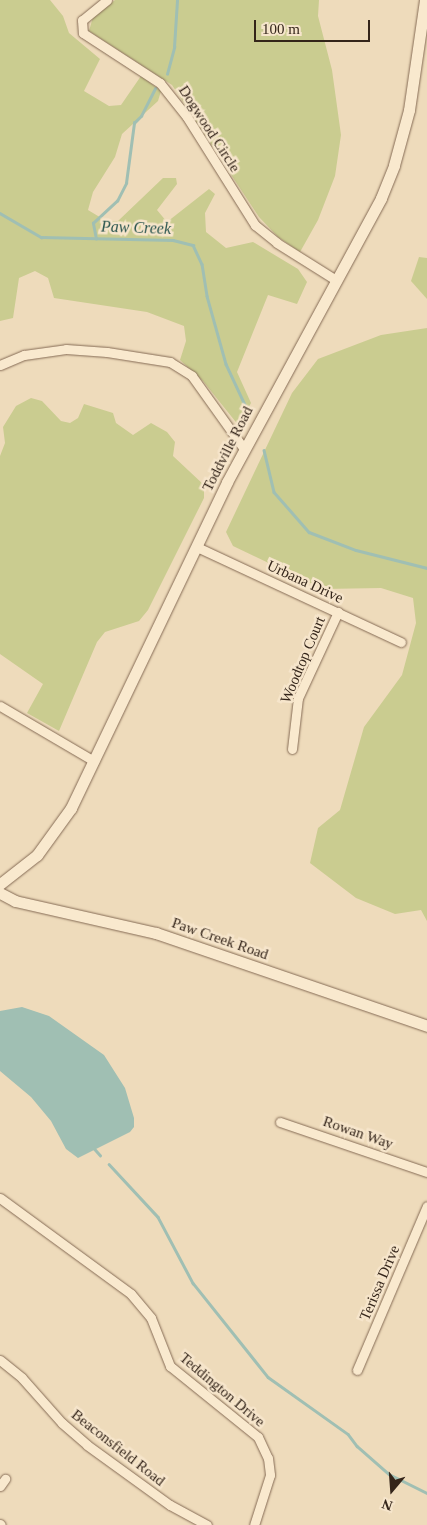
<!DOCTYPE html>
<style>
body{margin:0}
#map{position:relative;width:427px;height:1525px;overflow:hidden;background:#eedbbb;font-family:Georgia,serif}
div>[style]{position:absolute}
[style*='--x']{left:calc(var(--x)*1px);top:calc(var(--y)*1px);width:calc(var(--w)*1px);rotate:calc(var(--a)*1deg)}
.green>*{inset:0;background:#cacc90}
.water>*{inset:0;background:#a0bfb3}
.stream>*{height:2.5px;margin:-1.25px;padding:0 1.25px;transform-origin:1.25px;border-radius:1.25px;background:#a0bfb3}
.roads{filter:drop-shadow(0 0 1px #856b55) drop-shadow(0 0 1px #856b55)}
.minor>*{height:9px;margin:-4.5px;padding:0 4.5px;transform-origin:4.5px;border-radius:4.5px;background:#f9e9ce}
.tertiary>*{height:11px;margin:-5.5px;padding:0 5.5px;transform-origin:5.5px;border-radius:5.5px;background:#f9e9ce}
span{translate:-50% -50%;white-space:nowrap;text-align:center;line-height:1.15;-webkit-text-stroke:5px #f6e5cb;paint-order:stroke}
.street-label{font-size:15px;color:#34251a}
.water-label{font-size:16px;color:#29544e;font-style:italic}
.north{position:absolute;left:367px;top:1465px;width:50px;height:50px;-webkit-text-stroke:4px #f6e5cb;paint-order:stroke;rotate:198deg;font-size:14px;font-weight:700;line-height:20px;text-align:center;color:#34251a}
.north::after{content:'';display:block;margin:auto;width:18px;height:22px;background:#34251a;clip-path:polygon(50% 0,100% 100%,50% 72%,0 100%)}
.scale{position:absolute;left:254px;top:20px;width:116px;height:22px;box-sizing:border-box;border:2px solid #34251a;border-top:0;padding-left:6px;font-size:15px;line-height:18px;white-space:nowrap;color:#34251a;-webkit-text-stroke:4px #f6e5cb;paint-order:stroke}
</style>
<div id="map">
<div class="green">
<div style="clip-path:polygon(0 0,50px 0,63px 16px,69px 33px,100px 59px,84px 91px,109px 106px,121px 105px,141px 76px,161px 91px,158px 101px,122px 134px,115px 157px,93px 192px,88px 210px,108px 222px,118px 221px,163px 178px,176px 178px,177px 184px,157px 210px,167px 222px,209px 189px,215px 194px,205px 213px,206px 232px,226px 248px,253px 242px,298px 269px,307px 282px,297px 304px,268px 295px,237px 372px,251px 403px,239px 426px,203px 381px,180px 360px,186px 341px,184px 326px,147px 312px,54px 298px,48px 278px,35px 271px,19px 278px,13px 318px,0 321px)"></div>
<div style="clip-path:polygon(115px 0,319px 0,318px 16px,332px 70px,341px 135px,335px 176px,318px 220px,300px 252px,278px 237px,259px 217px,172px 85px,89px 31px,93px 17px)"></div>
<div style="clip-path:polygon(419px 257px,427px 258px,427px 299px,411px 281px)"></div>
<div style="clip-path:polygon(427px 328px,427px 921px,421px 910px,395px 914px,356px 898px,310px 863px,318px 828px,340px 810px,364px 727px,402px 675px,416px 623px,413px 598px,381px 588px,323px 589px,233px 546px,226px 532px,292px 393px,318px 359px,381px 335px)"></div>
<div style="clip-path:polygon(31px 398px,42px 401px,61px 421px,70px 423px,78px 418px,84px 404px,113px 413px,116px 423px,133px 435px,151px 423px,167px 432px,175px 442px,173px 456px,204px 485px,204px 498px,148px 610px,139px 621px,105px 632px,97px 642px,59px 731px,27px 713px,43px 684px,0 654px,0 456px,5px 443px,3px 427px,16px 406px)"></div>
</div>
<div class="water">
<div style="clip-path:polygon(22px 1007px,49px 1016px,104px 1055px,125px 1088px,134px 1118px,134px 1127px,130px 1132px,78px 1158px,66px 1149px,51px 1121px,31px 1097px,0 1071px,0 1011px)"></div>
</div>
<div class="stream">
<div style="--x:167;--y:74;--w:28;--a:-75"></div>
<div style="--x:174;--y:47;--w:47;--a:-86.3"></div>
<div style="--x:0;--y:213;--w:48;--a:30.3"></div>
<div style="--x:41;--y:237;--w:132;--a:1.3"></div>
<div style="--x:173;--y:240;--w:21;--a:14"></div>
<div style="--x:193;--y:245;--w:21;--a:65"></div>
<div style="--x:202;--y:264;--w:32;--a:81"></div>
<div style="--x:207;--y:296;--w:71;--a:74.4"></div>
<div style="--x:226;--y:364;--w:50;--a:65"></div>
<div style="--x:96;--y:239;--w:16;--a:-101"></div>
<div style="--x:93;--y:223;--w:33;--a:-43"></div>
<div style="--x:117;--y:201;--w:20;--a:-63"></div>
<div style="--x:126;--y:183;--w:61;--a:-82.4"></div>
<div style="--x:134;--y:123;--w:10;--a:-45"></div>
<div style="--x:141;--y:116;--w:31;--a:-63"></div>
<div style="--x:264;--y:450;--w:43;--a:76.6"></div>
<div style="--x:274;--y:492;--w:53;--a:48.8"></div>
<div style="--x:309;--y:532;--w:50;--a:21"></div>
<div style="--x:356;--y:550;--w:73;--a:14.2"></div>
<div style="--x:93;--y:1147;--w:11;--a:49"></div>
<div style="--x:109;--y:1164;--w:72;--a:47.2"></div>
<div style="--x:158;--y:1217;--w:75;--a:62.1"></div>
<div style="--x:193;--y:1283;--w:120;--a:51.4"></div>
<div style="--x:268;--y:1377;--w:98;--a:35.5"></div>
<div style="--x:348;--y:1434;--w:15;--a:53"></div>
<div style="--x:357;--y:1446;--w:43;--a:41.2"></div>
<div style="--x:389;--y:1474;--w:42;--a:26.6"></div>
</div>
<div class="roads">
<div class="minor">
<div style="--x:107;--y:0;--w:32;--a:141"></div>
<div style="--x:82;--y:20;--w:13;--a:86"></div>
<div style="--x:83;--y:33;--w:92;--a:33"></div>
<div style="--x:160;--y:83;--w:43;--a:51.5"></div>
<div style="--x:187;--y:117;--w:128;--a:57.8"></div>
<div style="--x:255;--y:225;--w:28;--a:39"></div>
<div style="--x:277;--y:243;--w:70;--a:32.1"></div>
<div style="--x:0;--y:365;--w:26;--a:-23"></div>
<div style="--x:24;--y:355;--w:42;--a:-8.1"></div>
<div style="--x:66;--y:349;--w:41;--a:4.2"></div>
<div style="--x:107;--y:352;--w:64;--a:9"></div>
<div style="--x:170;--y:362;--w:26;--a:32"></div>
<div style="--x:192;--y:376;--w:90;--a:54.5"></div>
<div style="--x:197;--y:547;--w:225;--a:25"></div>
<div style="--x:0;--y:706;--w:109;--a:30.3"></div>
<div style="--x:292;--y:749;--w:51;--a:-83.3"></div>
<div style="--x:298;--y:698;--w:95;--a:-65.1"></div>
<div style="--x:280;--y:1122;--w:155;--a:18.8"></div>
<div style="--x:0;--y:1198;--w:162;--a:36.2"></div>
<div style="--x:131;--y:1294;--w:31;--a:50"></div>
<div style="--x:151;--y:1318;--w:52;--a:68.4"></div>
<div style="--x:170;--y:1366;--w:113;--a:38.9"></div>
<div style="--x:258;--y:1437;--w:23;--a:65"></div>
<div style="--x:268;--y:1458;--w:17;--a:83"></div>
<div style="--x:270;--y:1475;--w:52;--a:107.7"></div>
<div style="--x:0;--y:1360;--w:28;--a:39"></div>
<div style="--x:22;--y:1378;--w:60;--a:48.4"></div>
<div style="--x:62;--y:1423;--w:33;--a:41"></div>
<div style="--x:87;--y:1445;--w:102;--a:35.9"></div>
<div style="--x:170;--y:1505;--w:42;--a:28.4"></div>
<div style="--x:357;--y:1370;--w:178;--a:-66.9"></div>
<div style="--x:0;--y:1486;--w:9;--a:-54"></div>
<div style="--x:0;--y:1524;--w:1;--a:45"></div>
</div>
<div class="tertiary">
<div style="--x:0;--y:884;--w:47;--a:-38.1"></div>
<div style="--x:37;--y:855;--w:58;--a:-54.1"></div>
<div style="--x:71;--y:808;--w:361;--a:-64.4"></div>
<div style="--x:227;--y:482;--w:323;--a:-61.5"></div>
<div style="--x:381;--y:198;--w:35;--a:-68"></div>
<div style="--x:394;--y:165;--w:57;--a:-74.7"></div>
<div style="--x:409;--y:110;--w:111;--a:-81.7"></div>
<div style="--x:0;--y:893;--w:17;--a:28"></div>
<div style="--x:15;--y:901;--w:145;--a:12.8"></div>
<div style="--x:156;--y:933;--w:287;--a:18.9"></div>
</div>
</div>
<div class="street-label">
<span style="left:209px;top:129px;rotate:57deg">Dogwood Circle</span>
<span style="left:228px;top:449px;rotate:-63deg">Toddville Road</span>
<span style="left:305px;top:582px;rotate:25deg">Urbana Drive</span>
<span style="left:303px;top:660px;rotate:-67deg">Woodtop Court</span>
<span style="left:220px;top:939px;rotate:19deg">Paw Creek Road</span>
<span style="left:358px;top:1133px;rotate:19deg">Rowan Way</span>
<span style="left:380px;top:1283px;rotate:-67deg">Terissa Drive</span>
<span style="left:222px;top:1390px;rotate:40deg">Teddington Drive</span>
<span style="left:118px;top:1448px;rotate:38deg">Beaconsfield Road</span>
</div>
<div class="water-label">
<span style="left:136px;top:228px;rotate:2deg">Paw Creek</span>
</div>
<div class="north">N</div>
<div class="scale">100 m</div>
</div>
